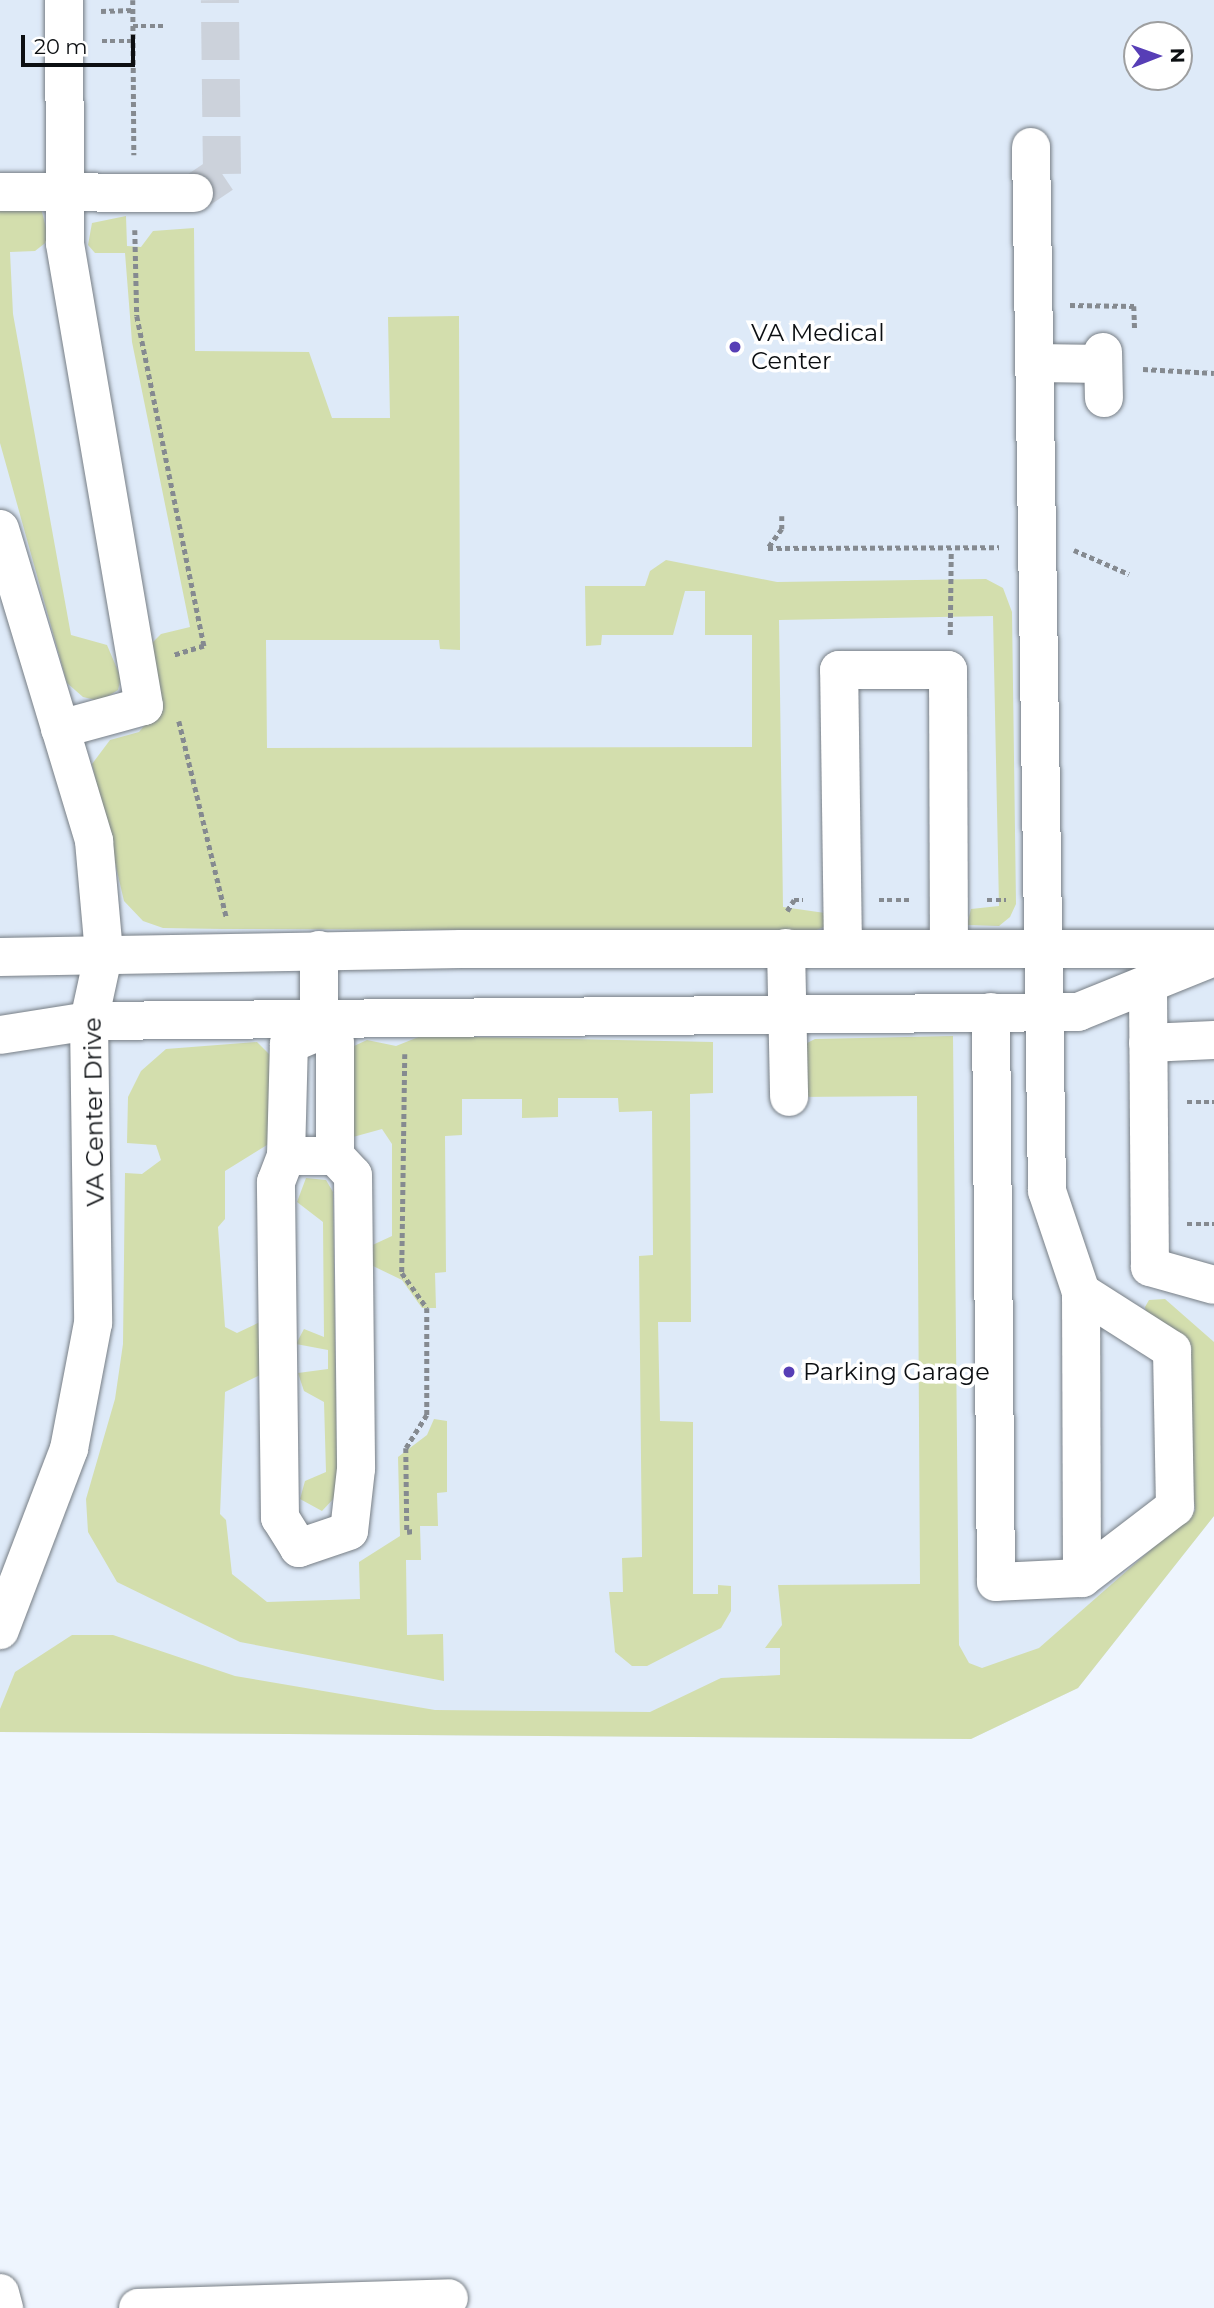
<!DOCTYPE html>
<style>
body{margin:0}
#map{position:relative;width:1214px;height:2308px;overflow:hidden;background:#eef5fe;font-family:Montserrat,sans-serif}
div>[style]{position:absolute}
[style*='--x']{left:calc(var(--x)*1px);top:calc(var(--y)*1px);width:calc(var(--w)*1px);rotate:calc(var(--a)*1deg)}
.built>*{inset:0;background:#deeaf8}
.green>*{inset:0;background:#d3dead}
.minor-tunnel>*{height:38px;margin-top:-19px;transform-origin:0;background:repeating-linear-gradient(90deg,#ccd2db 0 38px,transparent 0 57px)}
.path>*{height:4.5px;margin-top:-2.25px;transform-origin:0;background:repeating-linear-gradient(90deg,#858a90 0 5px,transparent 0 8.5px)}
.roads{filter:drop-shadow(0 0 2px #777e85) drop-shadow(0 0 2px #777e85)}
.minor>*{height:38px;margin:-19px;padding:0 19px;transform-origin:19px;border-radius:19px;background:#fff}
.dots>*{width:19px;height:19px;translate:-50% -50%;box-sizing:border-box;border:4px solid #fff;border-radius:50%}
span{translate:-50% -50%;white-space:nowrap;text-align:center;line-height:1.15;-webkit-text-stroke:7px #fff;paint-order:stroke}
.poi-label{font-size:24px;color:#0c0f12}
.left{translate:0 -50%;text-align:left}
.street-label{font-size:24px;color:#0c0f12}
.north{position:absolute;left:1123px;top:21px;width:70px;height:70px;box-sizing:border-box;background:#fff;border:2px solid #9e9fa0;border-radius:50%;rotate:89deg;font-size:19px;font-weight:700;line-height:28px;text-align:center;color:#0c0f12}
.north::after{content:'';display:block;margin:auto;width:24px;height:32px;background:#573eb6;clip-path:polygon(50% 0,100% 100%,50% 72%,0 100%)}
.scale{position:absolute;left:21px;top:35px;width:114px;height:32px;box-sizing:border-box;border:4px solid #0c0f12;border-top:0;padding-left:9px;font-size:21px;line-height:24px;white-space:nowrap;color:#0c0f12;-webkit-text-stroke:5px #fff;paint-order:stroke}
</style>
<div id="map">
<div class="built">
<div style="clip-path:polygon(evenodd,0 0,1214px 0,1214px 1516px,1078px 1688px,971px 1739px,0 1732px,0 0,1137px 35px,1179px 35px,1179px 77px,1137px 77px,1137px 35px)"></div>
</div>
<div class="green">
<div style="clip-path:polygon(41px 208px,49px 240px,35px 251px,10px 252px,13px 314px,71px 635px,107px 645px,121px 678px,118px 690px,100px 701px,83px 697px,67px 683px,0 443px,0 209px)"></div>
<div style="clip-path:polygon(126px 216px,127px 246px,141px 247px,153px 231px,194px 228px,195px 351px,309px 352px,332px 418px,390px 418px,388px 317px,459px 316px,460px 650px,440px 649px,439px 640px,266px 640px,267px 748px,752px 747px,752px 635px,705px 635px,705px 591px,685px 591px,673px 635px,602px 635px,601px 645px,586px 646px,585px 586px,645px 586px,650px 571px,666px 560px,777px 582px,986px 579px,1003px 588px,1012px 612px,1016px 904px,1010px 917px,999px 926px,967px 925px,971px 909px,999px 906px,993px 616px,779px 620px,783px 907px,825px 913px,824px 927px,814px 931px,223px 929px,163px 928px,143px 921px,124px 901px,92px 764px,110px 740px,139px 732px,149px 720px,146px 649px,161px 634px,190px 627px,132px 342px,125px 253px,95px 253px,88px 245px,92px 223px)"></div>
<div style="clip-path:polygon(421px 1036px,713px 1042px,713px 1093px,690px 1094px,691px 1322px,658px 1322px,660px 1421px,693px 1422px,693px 1594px,718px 1594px,718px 1585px,731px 1586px,731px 1611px,721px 1628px,647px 1666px,632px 1666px,615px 1652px,609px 1592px,623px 1592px,622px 1558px,642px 1557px,639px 1256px,653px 1255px,652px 1111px,619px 1112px,618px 1098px,558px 1098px,558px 1117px,522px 1118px,522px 1099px,462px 1099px,462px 1135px,445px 1136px,446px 1272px,435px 1273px,436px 1308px,422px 1308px,402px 1280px,373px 1266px,366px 1248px,392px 1236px,392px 1144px,382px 1129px,353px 1137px,354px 1046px,367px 1040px,396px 1046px)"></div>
<div style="clip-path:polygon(953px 1036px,959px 1645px,969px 1663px,982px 1668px,1039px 1648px,1195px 1511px,1184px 1349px,1147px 1318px,1145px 1307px,1149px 1300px,1165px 1299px,1214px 1342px,1214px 1516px,1078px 1688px,971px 1739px,0 1732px,0 1709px,15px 1672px,72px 1635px,113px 1635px,235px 1676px,435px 1710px,650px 1712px,721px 1678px,780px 1675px,780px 1648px,765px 1648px,782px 1625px,778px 1585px,920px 1584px,917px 1096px,797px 1097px,803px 1045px,815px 1039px)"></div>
<div style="clip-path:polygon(257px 1042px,273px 1058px,275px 1140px,225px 1171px,225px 1219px,218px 1227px,225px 1327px,237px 1333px,260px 1322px,260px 1375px,225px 1392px,220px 1514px,226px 1520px,232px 1574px,267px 1602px,360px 1599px,359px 1562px,400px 1536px,398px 1457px,427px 1435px,434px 1419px,447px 1421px,447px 1492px,437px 1493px,438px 1526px,420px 1526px,421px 1560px,406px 1560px,407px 1635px,443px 1634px,444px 1681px,240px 1642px,117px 1582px,88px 1532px,86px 1499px,115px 1399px,123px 1344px,125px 1173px,142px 1174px,161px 1160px,156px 1145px,127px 1143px,128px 1097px,141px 1071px,166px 1049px)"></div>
<div style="clip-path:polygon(306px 1178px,326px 1180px,333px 1192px,337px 1470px,336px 1496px,322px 1511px,300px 1499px,305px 1481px,326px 1472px,324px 1402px,304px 1391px,298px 1373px,328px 1369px,328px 1350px,296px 1344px,304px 1329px,324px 1337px,323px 1222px,297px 1202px)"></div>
</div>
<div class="minor-tunnel">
<div style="--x:194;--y:193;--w:34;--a:-34"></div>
<div style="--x:222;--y:174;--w:174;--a:-90.7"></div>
</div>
<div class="path">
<div style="--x:133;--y:0;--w:155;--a:89.6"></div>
<div style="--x:101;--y:11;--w:32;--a:-2"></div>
<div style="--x:133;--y:26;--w:32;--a:0"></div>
<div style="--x:102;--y:41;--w:31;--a:0"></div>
<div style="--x:135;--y:230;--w:86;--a:88.7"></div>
<div style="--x:137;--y:316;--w:337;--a:78.5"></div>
<div style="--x:204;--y:646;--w:31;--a:163"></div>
<div style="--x:1070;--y:305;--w:64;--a:0.9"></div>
<div style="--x:1134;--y:306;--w:25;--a:88"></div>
<div style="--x:1143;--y:369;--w:71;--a:3.2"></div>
<div style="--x:782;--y:516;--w:13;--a:90"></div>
<div style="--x:782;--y:529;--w:24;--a:126"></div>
<div style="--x:768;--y:548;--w:231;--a:-0.2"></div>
<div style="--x:1074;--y:550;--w:60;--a:23.6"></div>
<div style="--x:950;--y:635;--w:85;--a:-89.3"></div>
<div style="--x:179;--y:721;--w:201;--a:76.4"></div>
<div style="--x:879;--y:900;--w:33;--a:0"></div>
<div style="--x:987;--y:900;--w:19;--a:0"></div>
<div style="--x:787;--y:911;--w:13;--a:-58"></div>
<div style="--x:794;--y:900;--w:9;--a:0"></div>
<div style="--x:405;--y:1054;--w:219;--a:90.8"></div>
<div style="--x:402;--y:1273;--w:43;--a:54.5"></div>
<div style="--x:427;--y:1308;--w:107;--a:90"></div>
<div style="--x:427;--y:1415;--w:39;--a:122"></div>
<div style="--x:406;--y:1448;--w:84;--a:89.3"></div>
<div style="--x:407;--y:1532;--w:6;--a:-9"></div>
<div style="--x:1187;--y:1102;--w:27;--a:0"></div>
<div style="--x:1187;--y:1224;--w:27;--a:0"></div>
</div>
<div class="roads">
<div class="minor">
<div style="--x:1031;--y:147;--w:1044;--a:89.12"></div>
<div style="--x:1047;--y:1191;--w:107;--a:71.4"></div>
<div style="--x:1081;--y:1292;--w:286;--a:89.8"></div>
<div style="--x:1082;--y:1578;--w:117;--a:-37.4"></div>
<div style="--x:1175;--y:1507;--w:157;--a:-91.1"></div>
<div style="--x:1172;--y:1350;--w:108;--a:-147.5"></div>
<div style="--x:0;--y:192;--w:194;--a:0.3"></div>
<div style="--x:1103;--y:352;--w:46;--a:88.8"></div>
<div style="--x:1036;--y:363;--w:67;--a:0.9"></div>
<div style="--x:0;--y:529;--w:326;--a:73.2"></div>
<div style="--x:94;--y:841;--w:111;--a:84.9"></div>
<div style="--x:104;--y:952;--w:71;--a:102.3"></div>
<div style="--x:89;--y:1021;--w:302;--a:89.2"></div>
<div style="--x:93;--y:1323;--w:128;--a:100.8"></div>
<div style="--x:69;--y:1449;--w:194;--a:110.9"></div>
<div style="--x:60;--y:729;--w:87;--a:-15.3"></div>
<div style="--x:144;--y:706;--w:470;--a:-99.7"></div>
<div style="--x:65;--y:243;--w:243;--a:-90.2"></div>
<div style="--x:786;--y:948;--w:149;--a:88.8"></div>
<div style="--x:843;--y:948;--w:278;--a:-90.8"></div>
<div style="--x:839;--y:670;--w:109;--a:0"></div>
<div style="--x:948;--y:670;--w:278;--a:89.8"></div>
<div style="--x:0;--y:957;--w:461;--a:-1"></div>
<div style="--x:461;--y:949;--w:753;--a:0"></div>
<div style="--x:1148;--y:987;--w:280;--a:89.6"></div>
<div style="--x:1150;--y:1267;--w:66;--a:15.7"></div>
<div style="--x:991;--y:1012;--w:570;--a:89.5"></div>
<div style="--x:996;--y:1582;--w:86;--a:-2.7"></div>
<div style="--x:319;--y:1031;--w:20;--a:37"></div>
<div style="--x:335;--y:1043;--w:113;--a:90"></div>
<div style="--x:319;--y:1031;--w:81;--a:-90"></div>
<div style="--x:0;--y:1035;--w:90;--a:-8.9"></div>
<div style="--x:89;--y:1021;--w:989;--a:-0.52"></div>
<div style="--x:1078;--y:1012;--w:147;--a:-22"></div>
<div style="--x:1148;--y:1043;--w:66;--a:-2.6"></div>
<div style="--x:286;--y:1156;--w:49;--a:0"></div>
<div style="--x:335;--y:1156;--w:26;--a:47"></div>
<div style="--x:353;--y:1175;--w:294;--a:89.4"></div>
<div style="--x:356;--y:1469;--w:62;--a:96.4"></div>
<div style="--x:349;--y:1531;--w:53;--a:161.2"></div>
<div style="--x:299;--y:1548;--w:36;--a:-122"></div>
<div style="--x:280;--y:1518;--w:336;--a:-90.7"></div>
<div style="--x:276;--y:1182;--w:28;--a:-69"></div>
<div style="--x:286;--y:1156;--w:112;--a:-88.5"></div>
<div style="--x:289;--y:1044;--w:33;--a:-23"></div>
<div style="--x:0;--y:2293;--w:16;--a:75"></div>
<div style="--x:138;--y:2308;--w:311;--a:-1.8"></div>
</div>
</div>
<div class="dots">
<div style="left:735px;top:347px;background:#573eb6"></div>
<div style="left:789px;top:1372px;background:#573eb6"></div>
</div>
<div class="poi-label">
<span class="left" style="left:751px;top:347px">VA Medical<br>Center</span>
<span class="left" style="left:803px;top:1372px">Parking Garage</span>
</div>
<div class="street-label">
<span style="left:94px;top:1112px;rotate:-91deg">VA Center Drive</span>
</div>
<div class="north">N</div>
<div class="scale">20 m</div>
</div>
